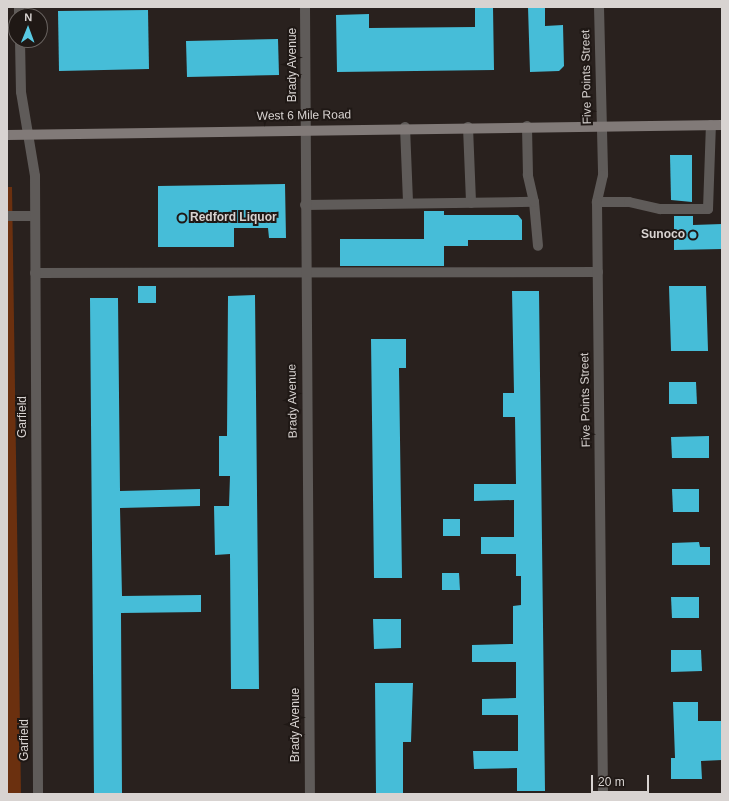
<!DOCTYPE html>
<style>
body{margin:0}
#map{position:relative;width:729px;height:801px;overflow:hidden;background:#29211e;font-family:Arial,sans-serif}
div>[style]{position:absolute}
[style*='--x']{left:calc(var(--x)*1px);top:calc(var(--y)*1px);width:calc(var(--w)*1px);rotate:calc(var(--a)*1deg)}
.green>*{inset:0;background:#6b300f}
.building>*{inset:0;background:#46bdd8}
.lane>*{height:10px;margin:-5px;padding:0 5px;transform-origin:5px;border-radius:5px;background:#5f5b59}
.street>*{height:10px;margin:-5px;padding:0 5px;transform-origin:5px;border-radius:5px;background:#5f5b59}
.secondary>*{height:10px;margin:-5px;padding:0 5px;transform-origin:5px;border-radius:5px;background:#817a78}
.dots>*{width:11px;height:11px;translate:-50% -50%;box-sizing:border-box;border:2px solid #1f1815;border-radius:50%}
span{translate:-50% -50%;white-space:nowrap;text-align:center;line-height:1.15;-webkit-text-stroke:4px #1f1815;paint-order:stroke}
.street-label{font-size:12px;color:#d8d3d1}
.poi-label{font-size:12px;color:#d8d3d1;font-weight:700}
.left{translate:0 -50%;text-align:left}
.right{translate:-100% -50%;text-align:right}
.frame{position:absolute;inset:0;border:8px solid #d8d3d1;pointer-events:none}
.north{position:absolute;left:8px;top:8px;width:40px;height:40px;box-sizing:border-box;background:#1f1815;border:1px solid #696360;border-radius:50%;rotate:1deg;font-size:11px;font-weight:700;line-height:16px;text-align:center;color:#d8d3d1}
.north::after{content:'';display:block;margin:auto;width:14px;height:18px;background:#58c9e3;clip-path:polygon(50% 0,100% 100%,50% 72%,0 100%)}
.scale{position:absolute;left:591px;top:775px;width:58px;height:18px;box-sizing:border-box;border:2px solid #d8d3d1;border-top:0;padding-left:5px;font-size:12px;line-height:14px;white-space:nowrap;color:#d8d3d1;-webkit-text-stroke:3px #1f1815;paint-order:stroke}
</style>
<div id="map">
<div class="green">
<div style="clip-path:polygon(7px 187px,12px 187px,21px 794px,7px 794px)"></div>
</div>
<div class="building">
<div style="clip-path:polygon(475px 7px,493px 7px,494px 70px,337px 72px,336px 15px,369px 14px,369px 28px,475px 27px)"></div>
<div style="clip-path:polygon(528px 7px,545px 7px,545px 26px,563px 25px,564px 66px,559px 71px,530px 72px)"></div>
<div style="clip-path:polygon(148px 10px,149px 69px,59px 71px,58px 11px)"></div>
<div style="clip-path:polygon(278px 39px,279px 75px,187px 77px,186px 41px)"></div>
<div style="clip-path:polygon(670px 155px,692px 155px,692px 202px,671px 200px)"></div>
<div style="clip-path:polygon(285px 184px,286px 238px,269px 238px,268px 228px,234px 228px,234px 247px,158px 247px,158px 186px)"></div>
<div style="clip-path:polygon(424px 211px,444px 211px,444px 215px,518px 215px,522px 220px,522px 240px,468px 240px,468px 246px,444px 246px,444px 266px,340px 266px,340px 239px,424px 239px)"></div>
<div style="clip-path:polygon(674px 216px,693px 216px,693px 225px,722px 224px,722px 249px,674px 250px)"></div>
<div style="clip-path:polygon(138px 286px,156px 286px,156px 303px,138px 303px)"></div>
<div style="clip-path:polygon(669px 286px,706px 286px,708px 351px,671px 351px)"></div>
<div style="clip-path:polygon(512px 291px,539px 291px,545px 791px,517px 791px,517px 768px,474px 769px,473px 751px,518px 751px,518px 715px,482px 715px,482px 699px,516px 698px,516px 662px,472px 662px,472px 645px,513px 644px,513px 606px,521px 605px,521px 576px,516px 576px,516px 554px,481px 554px,481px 537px,514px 537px,514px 500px,474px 501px,474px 484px,516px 484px,515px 417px,503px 417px,503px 393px,514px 393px)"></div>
<div style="clip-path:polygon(255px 295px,259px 689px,231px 689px,230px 554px,215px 555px,214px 506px,229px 506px,230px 476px,219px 476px,219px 436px,227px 436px,228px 296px)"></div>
<div style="clip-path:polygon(90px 298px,118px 298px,120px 491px,200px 489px,200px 506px,120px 508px,122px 596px,201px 595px,201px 612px,121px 613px,122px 794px,94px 794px)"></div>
<div style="clip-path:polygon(371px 339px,406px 339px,406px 368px,399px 368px,402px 578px,374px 578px)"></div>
<div style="clip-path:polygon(669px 382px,696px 382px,697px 404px,669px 404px)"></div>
<div style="clip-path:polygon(709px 436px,709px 458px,672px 458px,671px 437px)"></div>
<div style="clip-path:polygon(672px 489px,699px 489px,699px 512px,673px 512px)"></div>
<div style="clip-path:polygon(443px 519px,460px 519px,460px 536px,443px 536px)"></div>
<div style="clip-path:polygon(699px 542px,700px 547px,710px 547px,710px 565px,672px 565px,672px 543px)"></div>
<div style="clip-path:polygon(442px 573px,459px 573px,460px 590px,442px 590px)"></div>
<div style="clip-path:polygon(671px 597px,699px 597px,699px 618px,672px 618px)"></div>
<div style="clip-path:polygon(373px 619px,401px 619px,401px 648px,374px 649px)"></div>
<div style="clip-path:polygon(671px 650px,701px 650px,702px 671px,671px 672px)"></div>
<div style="clip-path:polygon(375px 683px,413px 683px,411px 742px,403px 742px,403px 794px,376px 794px)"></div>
<div style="clip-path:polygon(673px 702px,698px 702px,698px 721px,722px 721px,722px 760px,701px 761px,702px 779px,671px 779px,671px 758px,675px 758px)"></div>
</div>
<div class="lane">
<div style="--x:405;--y:127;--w:76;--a:87.7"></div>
<div style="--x:468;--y:127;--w:76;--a:87.7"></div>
<div style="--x:534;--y:202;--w:44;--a:84.8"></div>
<div style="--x:597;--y:202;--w:32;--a:0"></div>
<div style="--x:629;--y:202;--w:32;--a:13"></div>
<div style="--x:660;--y:209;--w:48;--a:0"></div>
<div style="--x:708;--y:209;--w:84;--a:-88"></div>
<div style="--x:305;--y:205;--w:229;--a:-0.8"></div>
<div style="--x:534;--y:202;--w:28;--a:-103"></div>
<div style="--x:528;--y:175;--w:49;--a:-91.2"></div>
<div style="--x:7;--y:216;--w:28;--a:0"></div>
<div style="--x:35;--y:273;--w:563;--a:-0.1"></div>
</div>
<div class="street">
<div style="--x:19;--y:7;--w:9;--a:90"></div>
<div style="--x:305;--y:7;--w:787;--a:89.64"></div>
<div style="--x:599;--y:7;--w:168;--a:88.6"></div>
<div style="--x:603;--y:175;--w:28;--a:103"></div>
<div style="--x:597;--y:202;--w:592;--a:89.42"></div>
<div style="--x:20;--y:40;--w:52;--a:88.9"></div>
<div style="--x:21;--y:92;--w:85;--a:80.5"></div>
<div style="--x:35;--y:176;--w:618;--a:89.72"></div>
</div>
<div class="secondary">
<div style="--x:7;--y:135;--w:715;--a:-0.8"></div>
</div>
<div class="dots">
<div style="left:182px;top:218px;background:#58c9e3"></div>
<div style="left:693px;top:235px;background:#58c9e3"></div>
</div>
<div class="street-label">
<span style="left:293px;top:65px;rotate:-90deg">Brady Avenue</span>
<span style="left:587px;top:77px;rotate:-91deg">Five Points Street</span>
<span style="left:304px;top:116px;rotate:-1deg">West 6 Mile Road</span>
<span style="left:586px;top:400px;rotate:-91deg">Five Points Street</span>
<span style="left:293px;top:401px;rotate:-91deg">Brady Avenue</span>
<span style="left:23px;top:417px;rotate:-90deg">Garfield</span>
<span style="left:296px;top:725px;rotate:-90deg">Brady Avenue</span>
<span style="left:25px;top:740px;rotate:-90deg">Garfield</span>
</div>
<div class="poi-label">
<span class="left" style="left:190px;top:218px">Redford Liquor</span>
<span class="right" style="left:685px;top:235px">Sunoco</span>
</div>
<div class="frame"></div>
<div class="north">N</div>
<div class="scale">20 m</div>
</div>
